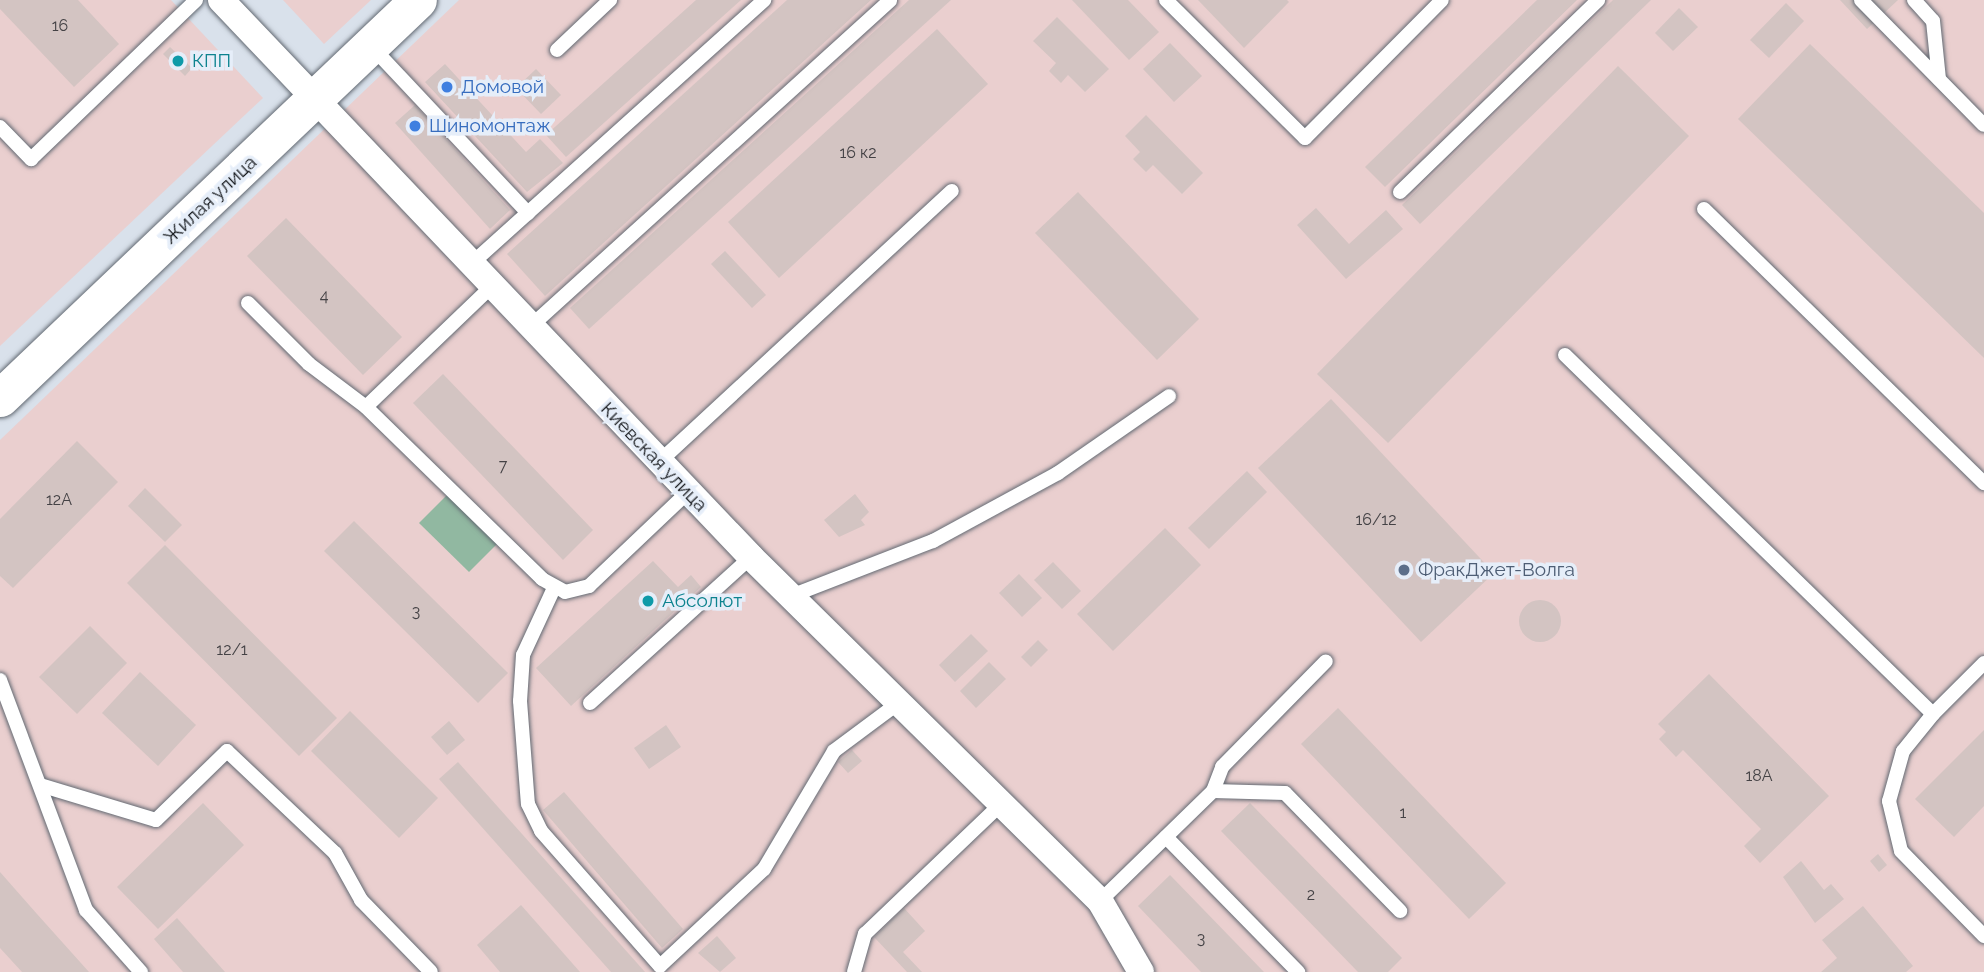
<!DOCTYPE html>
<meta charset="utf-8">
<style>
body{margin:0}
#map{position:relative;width:1984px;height:972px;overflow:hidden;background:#d9e1eb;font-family:Raleway,sans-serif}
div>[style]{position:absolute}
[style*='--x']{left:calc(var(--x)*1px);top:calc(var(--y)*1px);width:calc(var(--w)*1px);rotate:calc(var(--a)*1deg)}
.industrial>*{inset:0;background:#eacfcf}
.green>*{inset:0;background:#91b8a1}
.building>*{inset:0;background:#d3c4c2}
.round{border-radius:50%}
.roads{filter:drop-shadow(0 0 2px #626972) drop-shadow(0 0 2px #626972)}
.service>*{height:14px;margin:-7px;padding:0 7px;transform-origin:7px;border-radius:7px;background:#fff}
.minor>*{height:26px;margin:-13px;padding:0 13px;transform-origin:13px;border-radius:13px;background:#fff}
.secondary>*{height:37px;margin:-18.5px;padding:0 18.5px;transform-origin:18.5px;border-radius:18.5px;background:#fff}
.dots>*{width:19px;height:19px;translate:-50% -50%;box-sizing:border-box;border:4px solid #e6eef9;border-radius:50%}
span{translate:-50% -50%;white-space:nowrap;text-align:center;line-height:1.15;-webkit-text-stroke:7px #e6eef9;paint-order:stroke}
.number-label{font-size:16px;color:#444245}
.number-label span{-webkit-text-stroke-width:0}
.culture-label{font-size:19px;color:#0d838f}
.left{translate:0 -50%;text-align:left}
.shop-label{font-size:19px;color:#366cbe}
.street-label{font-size:19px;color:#14171b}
.service-label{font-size:19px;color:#4e5e75}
</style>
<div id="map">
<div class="industrial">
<div style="clip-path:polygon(0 0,171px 0,263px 98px,0 346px)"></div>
<div style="clip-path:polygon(283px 0,371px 0,324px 44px)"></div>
<div style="clip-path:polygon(459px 0,1984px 0,1984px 972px,0 972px,0 440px)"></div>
</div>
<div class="green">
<div style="clip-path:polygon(449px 493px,499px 542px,469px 572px,419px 523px)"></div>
</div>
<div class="building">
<div style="clip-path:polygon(0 0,78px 0,119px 44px,74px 87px,0 9px)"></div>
<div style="clip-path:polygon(696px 0,741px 0,566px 157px,546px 135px)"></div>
<div style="clip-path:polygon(787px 0,871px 0,545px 296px,507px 254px)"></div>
<div style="clip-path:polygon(909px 0,951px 0,589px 329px,570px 308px)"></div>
<div style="clip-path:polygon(1072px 0,1128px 0,1159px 32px,1129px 60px)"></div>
<div style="clip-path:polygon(1198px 0,1287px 0,1289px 2px,1244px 48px)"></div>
<div style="clip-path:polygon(1537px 0,1577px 0,1385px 187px,1365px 167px)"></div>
<div style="clip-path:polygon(1613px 0,1651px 0,1420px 224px,1402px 205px)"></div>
<div style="clip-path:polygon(1840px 0,1898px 0,1867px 29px)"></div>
<div style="clip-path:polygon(1786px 3px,1804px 21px,1769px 58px,1750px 40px)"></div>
<div style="clip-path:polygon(1679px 8px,1698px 27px,1673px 51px,1655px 33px)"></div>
<div style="clip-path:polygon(1057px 17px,1109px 69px,1085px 92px,1068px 75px,1061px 83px,1049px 71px,1056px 63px,1033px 41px)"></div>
<div style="clip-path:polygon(937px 29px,988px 84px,779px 278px,728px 222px)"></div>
<div style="clip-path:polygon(1170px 43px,1202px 76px,1174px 102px,1143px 69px)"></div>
<div style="clip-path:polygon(1810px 44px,1984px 213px,1984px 358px,1738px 119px)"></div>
<div style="clip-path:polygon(170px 47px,192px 68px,185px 76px,163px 54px)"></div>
<div style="clip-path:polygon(445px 64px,526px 152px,540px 139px,563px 163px,527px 192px,425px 82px)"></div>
<div style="clip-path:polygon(1618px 66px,1689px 136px,1388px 443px,1317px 374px)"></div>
<div style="clip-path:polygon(536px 69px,561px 95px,541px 114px,516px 88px)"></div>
<div style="clip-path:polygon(415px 105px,510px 210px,490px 229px,395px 123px)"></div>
<div style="clip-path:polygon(1146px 115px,1203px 173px,1182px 194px,1153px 165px,1146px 172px,1133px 159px,1140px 152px,1125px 136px)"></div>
<div style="clip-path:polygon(1078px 192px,1199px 319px,1157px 360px,1035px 233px)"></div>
<div style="clip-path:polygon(1316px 208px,1349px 244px,1386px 210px,1403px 229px,1346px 279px,1297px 225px)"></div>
<div style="clip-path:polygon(286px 218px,402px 337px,363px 375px,247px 256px)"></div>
<div style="clip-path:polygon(725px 251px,766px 295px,752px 308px,711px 264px)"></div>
<div style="clip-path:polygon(443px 374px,593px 530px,563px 560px,413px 403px)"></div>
<div style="clip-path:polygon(1331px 399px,1494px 573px,1421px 642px,1258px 468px)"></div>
<div style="clip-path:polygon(77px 441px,118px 482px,13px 588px,0 576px,0 519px)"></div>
<div style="clip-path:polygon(1247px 471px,1267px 492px,1209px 549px,1188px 528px)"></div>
<div style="clip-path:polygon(145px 488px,182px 525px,165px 542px,128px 506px)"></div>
<div style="clip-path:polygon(855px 494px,869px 512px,861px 520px,865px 525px,839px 537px,824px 520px)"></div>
<div style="clip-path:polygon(354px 521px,508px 673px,478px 703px,324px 551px)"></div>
<div style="clip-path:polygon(1165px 528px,1201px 565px,1113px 651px,1077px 614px)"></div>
<div style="clip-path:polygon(165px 545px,337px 718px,299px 756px,127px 583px)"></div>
<div style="clip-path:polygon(653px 561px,678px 587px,691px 575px,701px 587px,571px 706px,536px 668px)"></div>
<div style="clip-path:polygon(1053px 562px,1081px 591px,1062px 609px,1034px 580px)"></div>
<div style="clip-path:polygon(1019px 574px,1042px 598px,1022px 617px,999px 593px)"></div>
<div class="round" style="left:1519px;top:600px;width:42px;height:42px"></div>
<div style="clip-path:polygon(90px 626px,127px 663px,77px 714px,39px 677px)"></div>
<div style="clip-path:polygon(971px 634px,988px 651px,955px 682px,939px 665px)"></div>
<div style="clip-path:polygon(1038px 640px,1048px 650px,1031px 667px,1021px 657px)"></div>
<div style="clip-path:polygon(989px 662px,1006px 679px,976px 708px,960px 691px)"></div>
<div style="clip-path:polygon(140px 672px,196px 725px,158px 766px,102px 713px)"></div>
<div style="clip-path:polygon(1709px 674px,1829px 796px,1760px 863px,1744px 846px,1761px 829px,1683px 750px,1676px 757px,1659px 739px,1666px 732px,1658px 724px)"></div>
<div style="clip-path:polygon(1338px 708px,1506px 883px,1469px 919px,1301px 744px)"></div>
<div style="clip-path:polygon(350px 711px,438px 798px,399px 838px,311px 751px)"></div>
<div style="clip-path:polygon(449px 721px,465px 740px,447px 755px,431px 737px)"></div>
<div style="clip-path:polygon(666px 725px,681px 747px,649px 769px,634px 748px)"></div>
<div style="clip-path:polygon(1984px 730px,1984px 806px,1954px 837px,1915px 799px)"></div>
<div style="clip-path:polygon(852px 750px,862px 761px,848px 773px,838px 762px)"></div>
<div style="clip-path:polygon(458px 762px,645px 972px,611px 972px,439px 779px)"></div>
<div style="clip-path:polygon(564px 792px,683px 929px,662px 948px,543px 810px)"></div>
<div style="clip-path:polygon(203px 803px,244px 845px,158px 929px,117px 887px)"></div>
<div style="clip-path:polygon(1250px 803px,1402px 958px,1388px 972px,1358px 972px,1221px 831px)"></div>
<div style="clip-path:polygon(1878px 854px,1887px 865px,1879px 872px,1870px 861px)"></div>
<div style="clip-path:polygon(1801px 861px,1824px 890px,1831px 884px,1844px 899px,1815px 923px,1783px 877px)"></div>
<div style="clip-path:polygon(0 872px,37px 914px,89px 972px,22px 972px,0 948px)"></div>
<div style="clip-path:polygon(1170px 875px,1264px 972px,1201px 972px,1138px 906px)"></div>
<div style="clip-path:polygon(521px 905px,580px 972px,500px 972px,477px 945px)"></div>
<div style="clip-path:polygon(1863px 906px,1913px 966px,1906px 972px,1821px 972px,1837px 958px,1822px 940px)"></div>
<div style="clip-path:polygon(904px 908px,925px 931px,903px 952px,922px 972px,907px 972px,874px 937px)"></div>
<div style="clip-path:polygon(177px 918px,225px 972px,183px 972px,154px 939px)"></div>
<div style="clip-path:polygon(717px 936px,736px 958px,720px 972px,698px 953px)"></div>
</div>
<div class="roads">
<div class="service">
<div style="--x:1166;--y:0;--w:196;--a:44.8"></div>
<div style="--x:1305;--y:138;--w:194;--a:-45.2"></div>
<div style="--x:1861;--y:0;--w:175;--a:45.5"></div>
<div style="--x:1914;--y:0;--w:28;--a:48"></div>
<div style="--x:1933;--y:21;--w:58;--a:84.1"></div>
<div style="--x:372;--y:47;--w:228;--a:46.8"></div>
<div style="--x:557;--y:50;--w:73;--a:-43.3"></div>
<div style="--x:0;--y:127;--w:45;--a:45.9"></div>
<div style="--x:31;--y:159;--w:229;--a:-43.9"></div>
<div style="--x:1400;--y:192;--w:276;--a:-44.1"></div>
<div style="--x:1704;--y:209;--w:392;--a:44.4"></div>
<div style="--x:470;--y:265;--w:396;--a:-42"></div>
<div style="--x:491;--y:287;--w:173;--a:136.2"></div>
<div style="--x:366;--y:407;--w:246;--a:44.3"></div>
<div style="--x:542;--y:579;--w:26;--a:29"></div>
<div style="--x:565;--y:592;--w:25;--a:-14"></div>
<div style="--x:589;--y:586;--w:137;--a:-43.5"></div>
<div style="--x:248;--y:303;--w:86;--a:45"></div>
<div style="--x:309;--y:364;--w:71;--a:37"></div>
<div style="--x:530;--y:327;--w:486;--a:-42.2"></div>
<div style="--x:1565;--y:355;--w:514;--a:44.29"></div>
<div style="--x:1933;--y:714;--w:72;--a:-45"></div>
<div style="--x:659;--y:462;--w:399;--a:-42.8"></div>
<div style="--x:554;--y:588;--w:74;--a:114.8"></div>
<div style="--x:523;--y:655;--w:46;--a:93.7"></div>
<div style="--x:520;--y:701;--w:103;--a:85.6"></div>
<div style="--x:528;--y:804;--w:30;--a:64"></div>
<div style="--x:541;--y:831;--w:180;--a:48.6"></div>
<div style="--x:660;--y:966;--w:142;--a:-43"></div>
<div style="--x:764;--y:869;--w:137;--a:-59.3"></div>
<div style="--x:834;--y:751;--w:84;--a:-36.7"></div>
<div style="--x:791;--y:596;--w:152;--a:-21.2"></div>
<div style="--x:933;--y:541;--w:142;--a:-28.5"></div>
<div style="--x:1058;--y:473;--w:135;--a:-34.7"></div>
<div style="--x:0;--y:680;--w:246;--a:69.5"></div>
<div style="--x:86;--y:910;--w:83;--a:48.4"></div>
<div style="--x:590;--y:703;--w:217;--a:-42.2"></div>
<div style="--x:1933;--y:714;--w:48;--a:129"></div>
<div style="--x:1903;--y:751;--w:52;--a:105.6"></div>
<div style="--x:1889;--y:801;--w:51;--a:76.5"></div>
<div style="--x:1901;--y:851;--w:119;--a:45.7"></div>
<div style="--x:40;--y:785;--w:121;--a:16.8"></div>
<div style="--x:156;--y:820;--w:99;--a:-44.2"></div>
<div style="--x:227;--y:751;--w:149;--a:43.4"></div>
<div style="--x:335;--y:853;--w:54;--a:61"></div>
<div style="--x:361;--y:900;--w:100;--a:45.8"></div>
<div style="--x:1213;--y:791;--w:26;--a:-69"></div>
<div style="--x:1222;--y:767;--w:148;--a:-45.5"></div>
<div style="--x:1166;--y:837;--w:189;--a:45.6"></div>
<div style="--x:1100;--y:901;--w:158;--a:-44.2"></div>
<div style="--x:1213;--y:791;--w:72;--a:1.6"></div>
<div style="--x:1285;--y:793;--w:165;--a:45.7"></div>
<div style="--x:854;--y:972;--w:40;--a:-74"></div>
<div style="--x:865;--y:934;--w:188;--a:-43.7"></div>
</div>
<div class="minor">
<div style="--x:221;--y:0;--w:769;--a:46.42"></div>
<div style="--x:751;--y:557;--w:490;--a:44.6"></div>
<div style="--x:1100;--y:901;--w:82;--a:60"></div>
</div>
<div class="secondary">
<div style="--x:0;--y:398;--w:577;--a:-43.6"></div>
</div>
</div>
<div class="dots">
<div style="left:178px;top:61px;background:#0f9aa8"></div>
<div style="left:447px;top:87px;background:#3f7fe0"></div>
<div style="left:415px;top:126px;background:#3f7fe0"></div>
<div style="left:1404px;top:570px;background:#5c6f8a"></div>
<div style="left:648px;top:601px;background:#0f9aa8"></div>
</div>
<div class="number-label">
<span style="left:60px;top:26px">16</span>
<span style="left:858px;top:153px">16 к2</span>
<span style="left:324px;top:296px">4</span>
<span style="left:503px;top:466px">7</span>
<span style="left:59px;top:500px">12А</span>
<span style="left:1376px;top:520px">16/12</span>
<span style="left:416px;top:612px">3</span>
<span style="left:232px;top:650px">12/1</span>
<span style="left:1759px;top:776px">18А</span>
<span style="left:1403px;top:813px">1</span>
<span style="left:1311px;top:895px">2</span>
<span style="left:1201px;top:939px">3</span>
</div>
<div class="culture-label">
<span class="left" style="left:192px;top:61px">КПП</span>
<span class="left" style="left:662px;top:601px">Абсолют</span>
</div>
<div class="shop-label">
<span class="left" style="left:461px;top:87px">Домовой</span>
<span class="left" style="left:429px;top:126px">Шиномонтаж</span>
</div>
<div class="street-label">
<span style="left:210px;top:200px;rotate:-43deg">Жилая улица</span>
<span style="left:654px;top:457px;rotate:46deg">Киевская улица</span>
</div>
<div class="service-label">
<span class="left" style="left:1418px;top:570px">ФракДжет-Волга</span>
</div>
</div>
